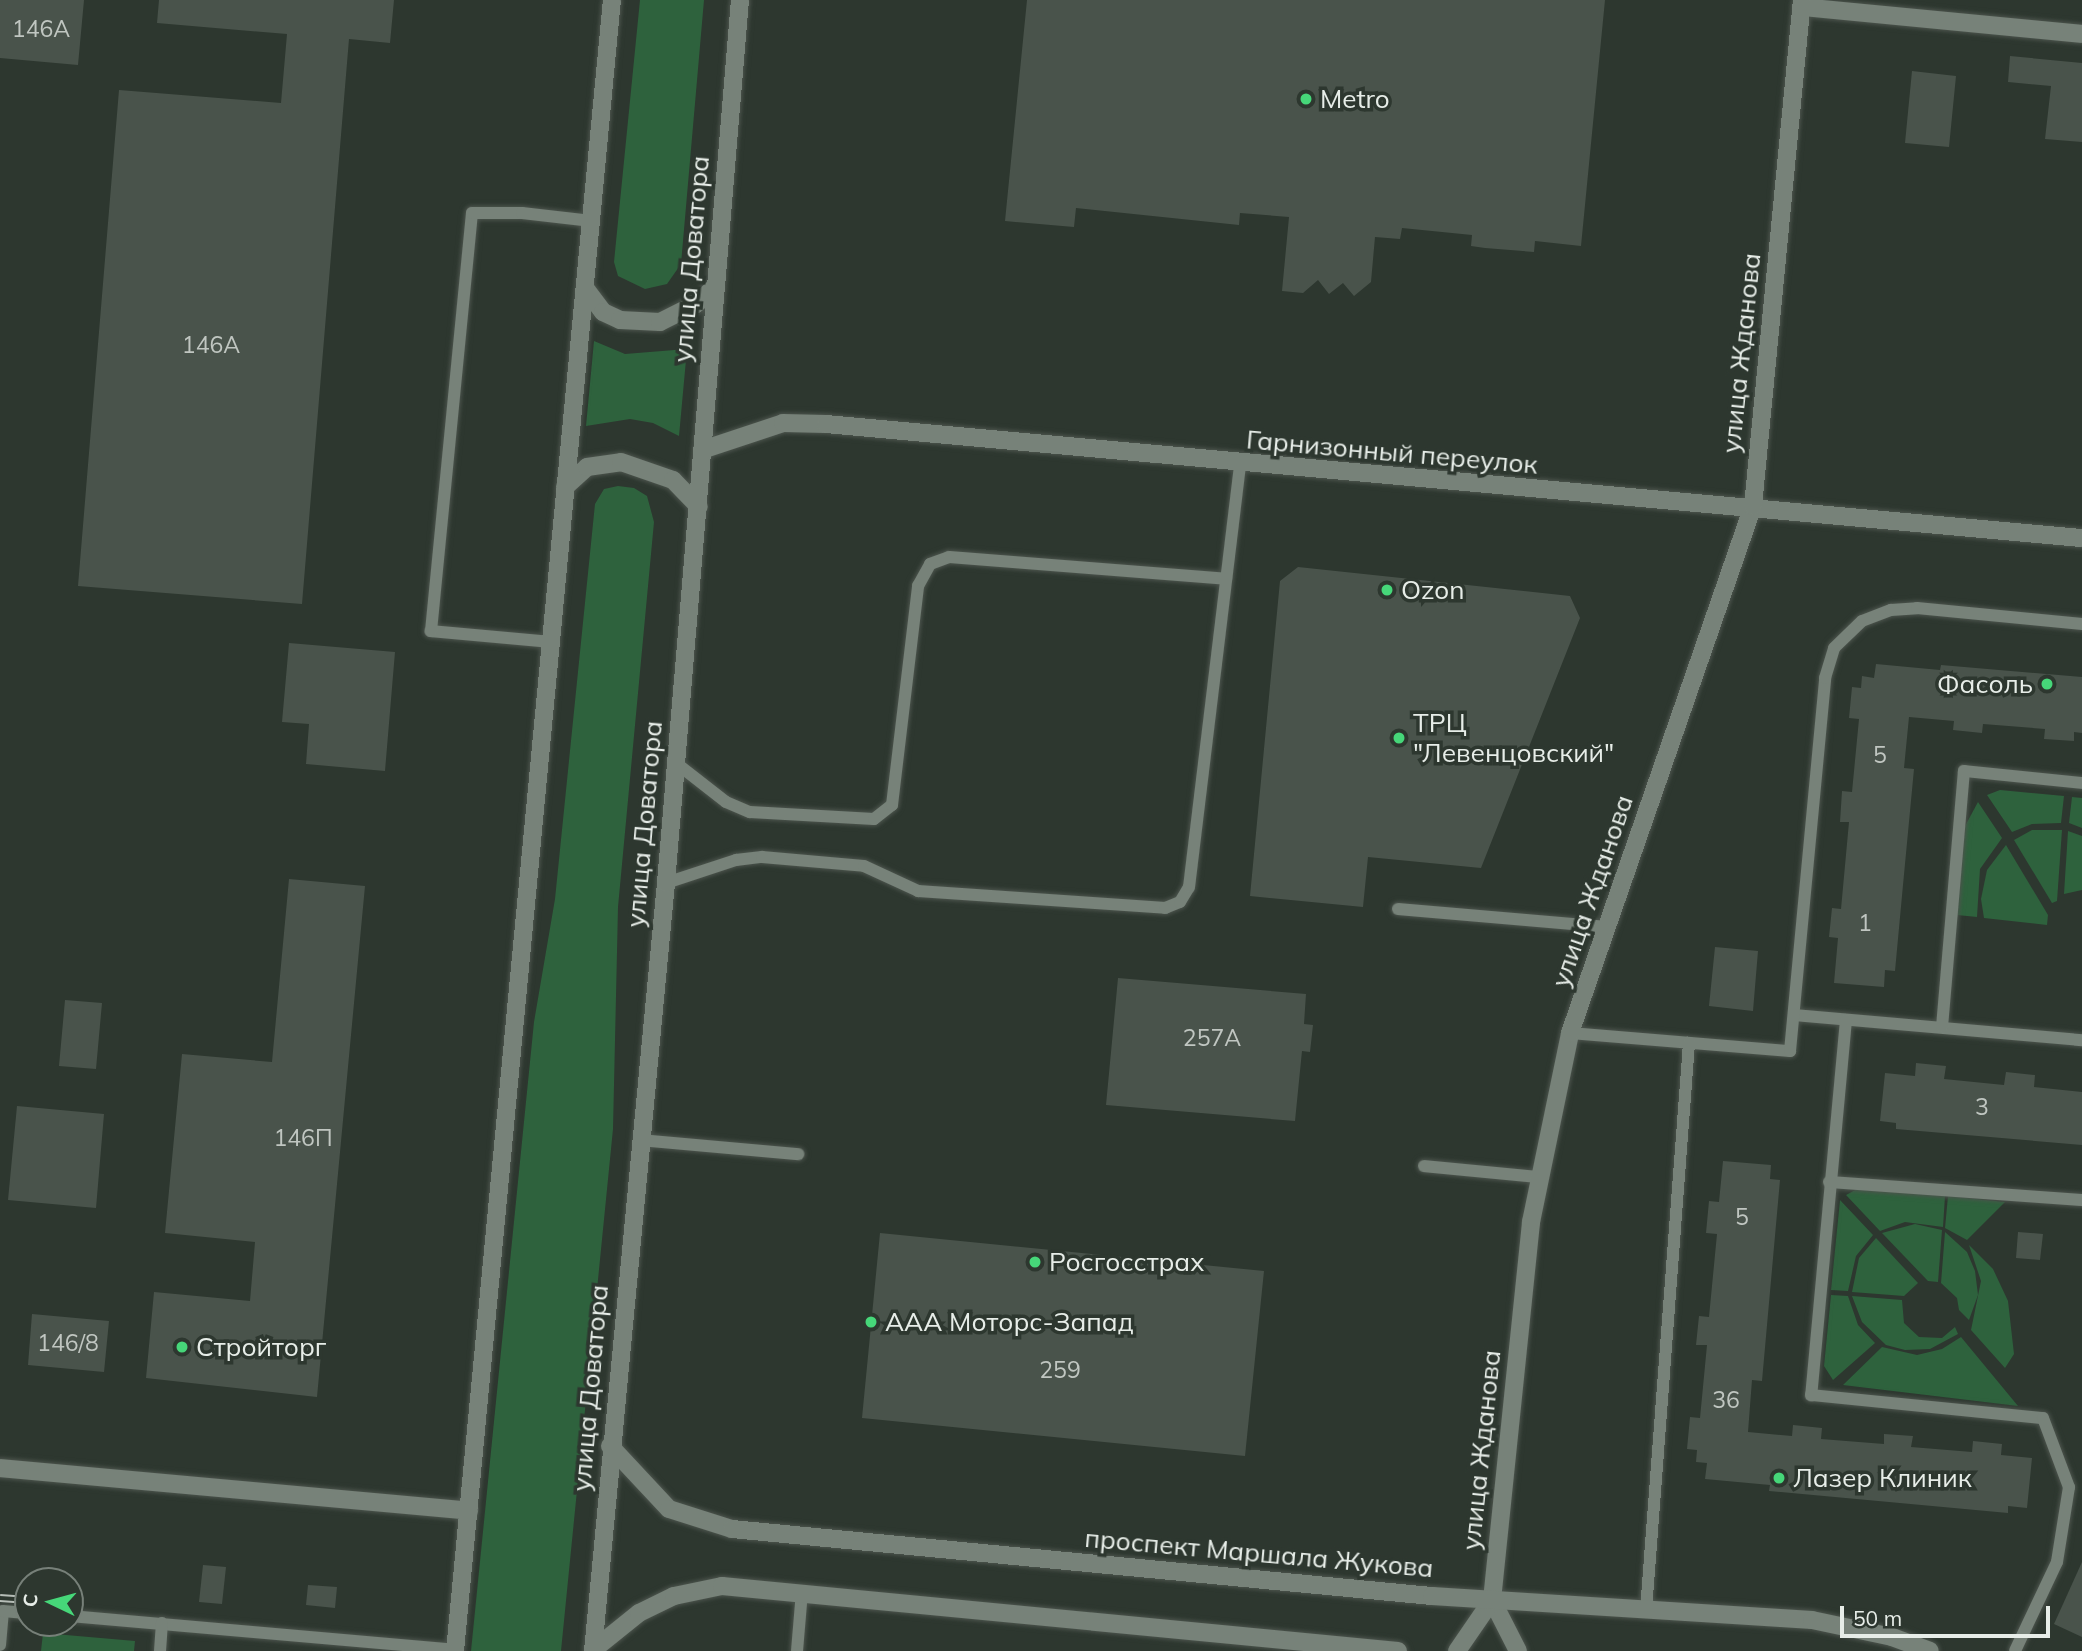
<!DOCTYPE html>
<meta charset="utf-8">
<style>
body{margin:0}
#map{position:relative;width:2082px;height:1651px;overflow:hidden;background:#2d372f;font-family:Mulish,sans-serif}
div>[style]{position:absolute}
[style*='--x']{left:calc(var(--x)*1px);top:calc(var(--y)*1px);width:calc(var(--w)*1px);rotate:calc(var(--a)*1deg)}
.green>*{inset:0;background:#2e623d}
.building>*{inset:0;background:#49534b}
.roads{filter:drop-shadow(0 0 2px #4c544d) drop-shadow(0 0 2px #4c544d)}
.service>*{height:12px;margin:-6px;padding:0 6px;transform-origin:6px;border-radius:6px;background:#778279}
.minor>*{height:18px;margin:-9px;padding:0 9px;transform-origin:9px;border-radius:9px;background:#778279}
.tertiary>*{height:18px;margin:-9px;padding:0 9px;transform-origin:9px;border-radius:9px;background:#778279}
.rail>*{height:8px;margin-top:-4px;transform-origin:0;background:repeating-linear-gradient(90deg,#2d372f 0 16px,#b6bdb7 0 32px);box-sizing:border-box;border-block:2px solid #b6bdb7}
.dots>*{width:19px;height:19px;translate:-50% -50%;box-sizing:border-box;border:4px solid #2d372f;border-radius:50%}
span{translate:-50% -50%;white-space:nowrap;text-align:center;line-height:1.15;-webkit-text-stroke:7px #2d372f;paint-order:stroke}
.number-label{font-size:23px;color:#c0c6c1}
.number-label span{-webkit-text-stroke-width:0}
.poi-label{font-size:26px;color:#e7ede8}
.left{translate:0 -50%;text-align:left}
.right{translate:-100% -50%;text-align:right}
.street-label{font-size:26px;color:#e7ede8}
.north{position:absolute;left:14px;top:1567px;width:70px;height:70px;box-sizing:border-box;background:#2d372f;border:2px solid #778079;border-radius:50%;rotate:275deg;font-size:19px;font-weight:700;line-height:28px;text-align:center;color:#e7ede8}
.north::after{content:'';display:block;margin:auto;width:24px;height:32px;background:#46d779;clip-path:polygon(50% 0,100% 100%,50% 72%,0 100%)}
.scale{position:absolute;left:1840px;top:1606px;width:210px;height:32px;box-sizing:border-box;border:4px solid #e7ede8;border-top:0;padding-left:9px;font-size:21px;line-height:24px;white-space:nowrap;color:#e7ede8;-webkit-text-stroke:5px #2d372f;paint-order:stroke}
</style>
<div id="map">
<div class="green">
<div style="clip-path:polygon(640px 0,704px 0,681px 264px,667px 284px,645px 289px,618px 276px,614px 262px)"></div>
<div style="clip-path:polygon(594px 341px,625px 354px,687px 349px,679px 436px,653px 423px,630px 419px,586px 426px)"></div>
<div style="clip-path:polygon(618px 486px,634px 488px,647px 496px,654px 522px,618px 907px,613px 1129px,561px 1651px,471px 1651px,534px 1022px,555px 899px,595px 504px,604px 489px)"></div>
<div style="clip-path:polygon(2000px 790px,2064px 796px,2061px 823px,2032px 824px,2012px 832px,1987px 795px)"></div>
<div style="clip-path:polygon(2072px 797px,2082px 798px,2082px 828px,2069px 823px)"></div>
<div style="clip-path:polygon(1978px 802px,2002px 838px,1980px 869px,1977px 917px,1957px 915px,1965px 826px)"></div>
<div style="clip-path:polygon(2032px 830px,2062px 830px,2057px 901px,2052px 903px,2014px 840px)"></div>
<div style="clip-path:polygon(2068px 831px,2082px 836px,2082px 890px,2064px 894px)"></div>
<div style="clip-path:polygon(2006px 845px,2048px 915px,2047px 925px,1984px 918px,1981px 899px,1987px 870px)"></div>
<div style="clip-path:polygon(1857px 1189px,1945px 1196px,1943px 1227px,1905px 1222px,1880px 1231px,1846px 1195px)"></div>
<div style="clip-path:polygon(1948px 1196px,2005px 1202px,1967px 1240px,1945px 1228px)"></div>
<div style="clip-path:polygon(1840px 1200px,1873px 1235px,1856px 1256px,1848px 1291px,1831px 1290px)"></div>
<div style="clip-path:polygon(1915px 1224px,1942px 1230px,1938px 1282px,1928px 1281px,1882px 1233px)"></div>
<div style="clip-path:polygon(1945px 1232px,1967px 1252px,1975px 1271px,1978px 1295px,1969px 1320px,1959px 1310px,1957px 1298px,1941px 1283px)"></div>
<div style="clip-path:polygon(1876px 1238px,1918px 1283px,1904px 1296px,1852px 1292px,1859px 1258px)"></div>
<div style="clip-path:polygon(1969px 1245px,1993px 1269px,2008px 1301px,2014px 1354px,2005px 1368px,1971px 1330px,1981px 1281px)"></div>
<div style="clip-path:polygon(1831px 1295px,1848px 1296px,1858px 1325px,1875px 1343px,1833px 1380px,1824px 1366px)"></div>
<div style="clip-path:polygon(1852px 1296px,1902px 1300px,1904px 1323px,1919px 1337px,1942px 1338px,1955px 1327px,1958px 1334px,1930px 1349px,1905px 1350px,1886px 1345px,1862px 1322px)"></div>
<div style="clip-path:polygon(1961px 1337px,2018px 1406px,1843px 1385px,1882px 1347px,1917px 1355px,1942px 1349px)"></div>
<div style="clip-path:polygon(43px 1633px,135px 1641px,134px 1651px,41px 1651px)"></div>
</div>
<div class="building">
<div style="clip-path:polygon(0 0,84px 0,78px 65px,0 58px)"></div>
<div style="clip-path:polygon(159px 0,394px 0,390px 43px,349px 39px,302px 604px,78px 586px,119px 90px,281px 103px,287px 34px,157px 23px)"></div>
<div style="clip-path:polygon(1027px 0,1605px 0,1581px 246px,1535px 241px,1534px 252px,1485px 248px,1471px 246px,1472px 235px,1402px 228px,1400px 239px,1375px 237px,1371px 282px,1354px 296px,1343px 283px,1329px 294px,1318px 280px,1303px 293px,1282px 291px,1289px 217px,1240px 213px,1239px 225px,1076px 208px,1074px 227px,1005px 221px)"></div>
<div style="clip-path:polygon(2010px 56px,2082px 63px,2082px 142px,2045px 139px,2051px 86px,2008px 82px)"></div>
<div style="clip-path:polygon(1912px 71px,1956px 76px,1949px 147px,1905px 143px)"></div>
<div style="clip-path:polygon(1298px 567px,1570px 596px,1580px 618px,1481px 868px,1368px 857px,1363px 907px,1250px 896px,1280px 581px)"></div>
<div style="clip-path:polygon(289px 643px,395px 652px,385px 771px,306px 764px,309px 724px,282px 722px)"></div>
<div style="clip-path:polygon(1876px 664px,1940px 670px,1941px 665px,2082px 677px,2082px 733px,2074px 732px,2074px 741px,2044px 739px,2045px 729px,1983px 724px,1982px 733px,1953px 730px,1954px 721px,1909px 717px,1904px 768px,1914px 769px,1903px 885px,1895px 971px,1885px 970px,1884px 987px,1834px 983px,1838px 938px,1829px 937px,1832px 908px,1841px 909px,1849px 822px,1840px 822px,1842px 791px,1852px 792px,1859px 719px,1849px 718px,1852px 687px,1861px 688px,1862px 676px,1874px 678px)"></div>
<div style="clip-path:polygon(289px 879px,365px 886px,317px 1397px,146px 1378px,154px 1292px,250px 1301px,255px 1242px,165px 1233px,182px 1054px,272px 1062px)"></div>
<div style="clip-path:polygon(1715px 947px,1758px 951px,1753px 1011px,1709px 1006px)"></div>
<div style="clip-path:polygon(1118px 978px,1306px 994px,1304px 1024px,1313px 1025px,1310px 1052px,1302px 1051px,1295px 1121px,1106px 1105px)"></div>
<div style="clip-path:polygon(65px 1000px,102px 1003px,96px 1069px,59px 1066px)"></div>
<div style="clip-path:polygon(1916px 1063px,1946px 1066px,1944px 1079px,2004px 1085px,2006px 1072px,2035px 1075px,2034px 1087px,2082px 1092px,2082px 1145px,1896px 1129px,1896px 1123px,1880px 1121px,1885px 1073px,1915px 1076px)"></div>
<div style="clip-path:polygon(17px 1106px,104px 1114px,96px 1208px,8px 1200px)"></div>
<div style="clip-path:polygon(1723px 1161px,1771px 1165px,1770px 1179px,1780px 1180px,1762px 1381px,1752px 1380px,1748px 1432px,1792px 1436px,1793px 1425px,1822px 1428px,1821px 1439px,1884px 1444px,1884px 1434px,1913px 1436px,1911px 1447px,1972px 1452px,1973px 1441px,2002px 1444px,2001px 1455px,2032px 1458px,2027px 1508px,2008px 1506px,2008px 1513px,1769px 1491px,1770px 1485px,1705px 1479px,1707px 1463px,1696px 1462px,1697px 1450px,1687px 1449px,1690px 1417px,1700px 1418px,1707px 1345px,1696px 1345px,1699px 1316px,1709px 1317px,1717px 1234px,1706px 1233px,1709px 1201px,1719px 1202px)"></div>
<div style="clip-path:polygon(2018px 1232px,2043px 1234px,2040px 1260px,2016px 1258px)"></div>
<div style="clip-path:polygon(880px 1233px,1264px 1271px,1245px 1456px,862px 1418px)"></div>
<div style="clip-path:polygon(32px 1314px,109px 1321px,104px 1372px,28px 1365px)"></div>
<div style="clip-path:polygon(2082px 1562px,2082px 1637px,2054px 1624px)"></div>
<div style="clip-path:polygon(203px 1565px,226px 1567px,222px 1604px,199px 1602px)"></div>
<div style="clip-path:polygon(308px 1585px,337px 1587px,335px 1608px,306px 1605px)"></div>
</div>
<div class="roads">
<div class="service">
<div style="--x:551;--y:642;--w:121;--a:-174.8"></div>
<div style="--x:431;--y:631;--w:420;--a:-84.4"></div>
<div style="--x:472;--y:213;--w:50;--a:0"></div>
<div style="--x:522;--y:213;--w:70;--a:6.5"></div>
<div style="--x:676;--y:763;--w:63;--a:38"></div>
<div style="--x:726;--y:802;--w:26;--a:23"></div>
<div style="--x:750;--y:812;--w:124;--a:3.2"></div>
<div style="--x:874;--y:819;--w:23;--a:-38"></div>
<div style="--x:892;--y:805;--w:221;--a:-83.2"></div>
<div style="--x:918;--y:586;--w:25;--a:-61"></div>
<div style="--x:930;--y:564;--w:20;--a:-20"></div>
<div style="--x:949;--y:557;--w:278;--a:4.5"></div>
<div style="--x:666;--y:883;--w:74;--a:-18.2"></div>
<div style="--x:736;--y:860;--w:26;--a:-7"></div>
<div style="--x:762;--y:857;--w:102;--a:5"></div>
<div style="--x:864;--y:866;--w:60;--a:24.8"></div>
<div style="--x:918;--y:891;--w:248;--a:3.9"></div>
<div style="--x:1165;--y:908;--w:16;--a:-22"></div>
<div style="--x:1180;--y:902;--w:17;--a:-59"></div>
<div style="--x:1189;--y:887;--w:425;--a:-83.1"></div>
<div style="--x:1398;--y:909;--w:210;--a:4.9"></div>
<div style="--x:1794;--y:1015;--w:289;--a:5"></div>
<div style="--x:1846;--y:1020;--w:377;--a:95.3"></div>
<div style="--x:1811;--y:1395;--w:233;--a:5.7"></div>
<div style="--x:2043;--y:1418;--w:74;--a:69.4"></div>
<div style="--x:2069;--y:1487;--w:76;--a:99.1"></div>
<div style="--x:2057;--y:1562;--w:98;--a:115.3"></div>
<div style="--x:1942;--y:1027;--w:257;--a:-85.1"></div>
<div style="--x:1964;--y:771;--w:119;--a:5.8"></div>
<div style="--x:1570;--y:1033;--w:221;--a:4.7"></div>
<div style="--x:1790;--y:1051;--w:375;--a:-84.6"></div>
<div style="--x:1825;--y:678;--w:31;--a:-73"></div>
<div style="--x:1834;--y:648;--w:39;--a:-44"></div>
<div style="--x:1862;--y:621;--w:31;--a:-21"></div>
<div style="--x:1891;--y:610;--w:26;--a:-4"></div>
<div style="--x:1917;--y:608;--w:166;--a:5.5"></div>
<div style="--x:640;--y:1140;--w:159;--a:5.1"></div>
<div style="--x:1424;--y:1166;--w:116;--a:5.5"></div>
<div style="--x:1829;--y:1182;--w:254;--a:4.1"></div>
<div style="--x:1646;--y:1610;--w:569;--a:-85.66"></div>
<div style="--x:70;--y:1616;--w:386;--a:5"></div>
<div style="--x:0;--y:1645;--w:34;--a:-85"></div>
<div style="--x:3;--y:1611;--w:25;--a:5"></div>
<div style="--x:160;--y:1651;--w:28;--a:-86"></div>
<div style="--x:797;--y:1651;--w:60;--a:-85.2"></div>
</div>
<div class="minor">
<div style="--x:1802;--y:7;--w:281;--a:5.5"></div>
<div style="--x:702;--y:450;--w:85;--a:-18.4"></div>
<div style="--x:783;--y:423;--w:43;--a:1.3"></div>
<div style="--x:826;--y:424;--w:1261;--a:5.19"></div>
<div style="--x:0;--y:1468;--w:471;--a:5.2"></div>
<div style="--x:1492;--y:1600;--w:57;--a:63"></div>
<div style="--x:1457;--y:1651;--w:62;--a:-55.5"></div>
<div style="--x:1492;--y:1600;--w:380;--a:-84.1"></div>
<div style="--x:1531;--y:1222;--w:193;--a:-78.3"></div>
<div style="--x:1570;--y:1033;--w:558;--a:-70.85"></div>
<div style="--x:1753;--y:506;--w:508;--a:-84.47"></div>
</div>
<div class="tertiary">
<div style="--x:585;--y:288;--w:30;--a:53"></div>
<div style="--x:603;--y:312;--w:19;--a:25"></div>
<div style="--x:620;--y:320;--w:40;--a:2.9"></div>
<div style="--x:660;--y:322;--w:40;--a:-26.6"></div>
<div style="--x:696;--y:304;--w:25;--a:-42"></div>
<div style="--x:565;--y:487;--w:30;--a:-42"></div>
<div style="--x:587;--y:467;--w:34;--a:-8"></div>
<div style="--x:621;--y:462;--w:55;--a:19.1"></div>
<div style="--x:673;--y:480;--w:37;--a:46"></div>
<div style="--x:610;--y:1446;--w:86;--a:46.9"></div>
<div style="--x:669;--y:1509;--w:66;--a:17.6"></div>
<div style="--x:732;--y:1529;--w:703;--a:5.47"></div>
<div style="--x:1432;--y:1596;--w:381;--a:3.6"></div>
<div style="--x:1812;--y:1620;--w:82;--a:12"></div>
<div style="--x:1892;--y:1637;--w:40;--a:20.2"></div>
<div style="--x:593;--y:1650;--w:59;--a:-38.8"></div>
<div style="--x:639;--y:1613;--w:39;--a:-26"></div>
<div style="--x:674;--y:1596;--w:49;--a:-11.8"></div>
<div style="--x:722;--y:1586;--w:679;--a:5.49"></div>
<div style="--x:455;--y:1651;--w:1658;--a:-84.57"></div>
<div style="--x:593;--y:1651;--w:771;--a:-84.57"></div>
<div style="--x:666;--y:883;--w:886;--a:-85.21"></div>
</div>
</div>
<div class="rail">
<div style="--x:0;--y:1598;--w:28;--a:4"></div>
</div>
<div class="dots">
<div style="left:1306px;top:99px;background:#46d779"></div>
<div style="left:1387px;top:590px;background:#46d779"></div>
<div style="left:2047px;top:684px;background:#46d779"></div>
<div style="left:1399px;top:738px;background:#46d779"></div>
<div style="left:1035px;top:1262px;background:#46d779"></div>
<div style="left:871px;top:1322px;background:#46d779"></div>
<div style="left:182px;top:1347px;background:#46d779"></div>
<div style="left:1779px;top:1478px;background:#46d779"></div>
</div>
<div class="number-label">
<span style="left:41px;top:29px">146А</span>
<span style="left:211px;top:345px">146А</span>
<span style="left:1880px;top:755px">5</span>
<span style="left:1865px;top:923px">1</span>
<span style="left:1212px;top:1038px">257А</span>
<span style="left:1982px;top:1107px">3</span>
<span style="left:303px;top:1138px">146П</span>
<span style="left:1742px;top:1217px">5</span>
<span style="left:68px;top:1343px">146/8</span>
<span style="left:1060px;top:1370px">259</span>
<span style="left:1726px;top:1400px">36</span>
</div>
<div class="poi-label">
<span class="left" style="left:1320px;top:99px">Metro</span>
<span class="left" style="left:1401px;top:590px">Ozon</span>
<span class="right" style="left:2033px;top:684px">Фасоль</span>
<span class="left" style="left:1413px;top:738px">ТРЦ<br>"Левенцовский"</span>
<span class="left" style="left:1049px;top:1262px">Росгосстрах</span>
<span class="left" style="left:885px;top:1322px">ААА Моторс-Запад</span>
<span class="left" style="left:196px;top:1347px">Стройторг</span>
<span class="left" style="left:1793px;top:1478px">Лазер Клиник</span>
</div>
<div class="street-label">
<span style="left:691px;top:259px;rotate:-85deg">улица Доватора</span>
<span style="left:1741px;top:353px;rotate:-84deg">улица Жданова</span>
<span style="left:1392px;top:452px;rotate:5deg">Гарнизонный переулок</span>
<span style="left:644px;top:824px;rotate:-85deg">улица Доватора</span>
<span style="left:1592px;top:891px;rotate:-71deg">улица Жданова</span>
<span style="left:590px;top:1388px;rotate:-85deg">улица Доватора</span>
<span style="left:1481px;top:1450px;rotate:-84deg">улица Жданова</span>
<span style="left:1259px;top:1553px;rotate:5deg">проспект Маршала Жукова</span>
</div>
<div class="north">С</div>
<div class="scale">50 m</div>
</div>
